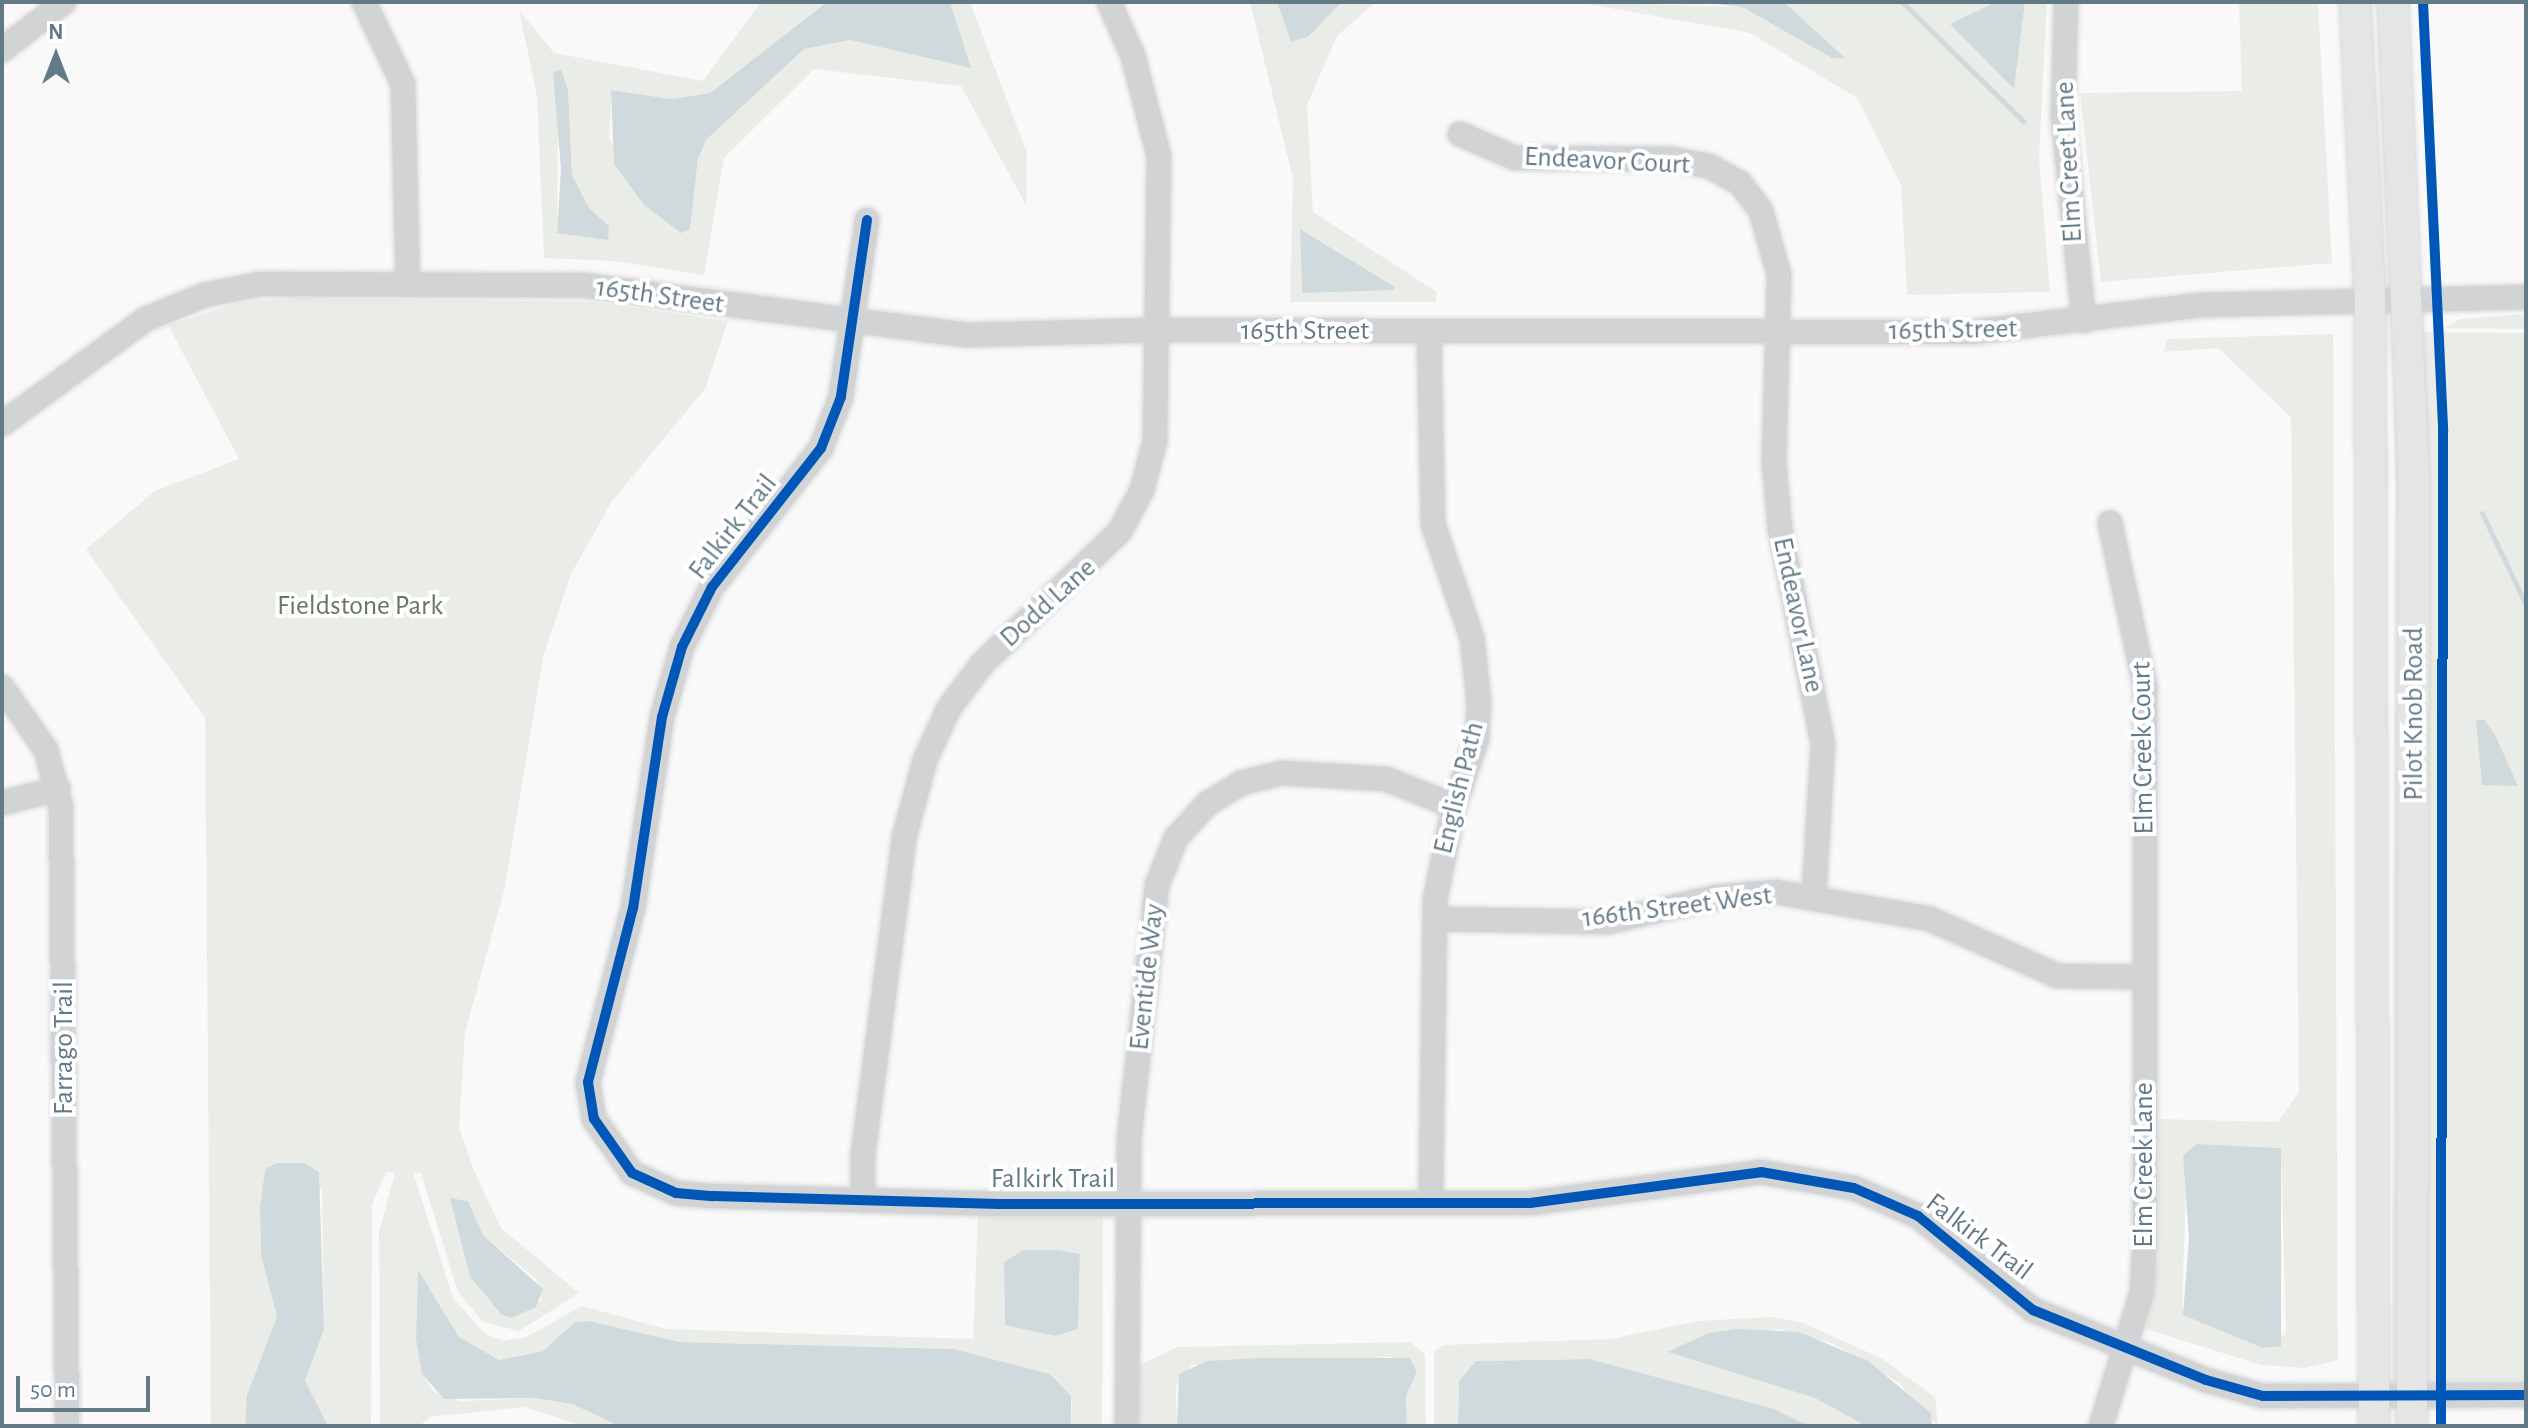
<!DOCTYPE html>
<style>
body{margin:0}
#map{position:relative;width:2528px;height:1428px;overflow:hidden;background:#f9f9f9;font-family:"Alegreya Sans",sans-serif}
div>[style]{position:absolute}
[style*='--x']{left:calc(var(--x)*1px);top:calc(var(--y)*1px);width:calc(var(--w)*1px);rotate:calc(var(--a)*1deg)}
.green>*{inset:0;background:#eaede7}
.water>*{inset:0;background:#d0dadc}
.stream>*{height:5px;margin:-2.5px;padding:0 2.5px;transform-origin:2.5px;border-radius:2.5px;background:#d0dadc}
.roads{filter:drop-shadow(0 0 2px #d6d7d8) drop-shadow(0 0 2px #d6d7d8)}
.minor>*{height:24px;margin:-12px;padding:0 12px;transform-origin:12px;border-radius:12px;background:#d2d3d4}
.major>*{height:30px;margin:-15px;padding:0 15px;transform-origin:15px;border-radius:15px;background:#e4e5e5}
.cycleway>*{height:10px;margin:-5px;padding:0 5px;transform-origin:5px;border-radius:5px;background:#0057b8}
span{translate:-50% -50%;white-space:nowrap;text-align:center;line-height:1.15;-webkit-text-stroke:8px #fff;paint-order:stroke}
.street-label{font-size:28px;color:#627a86}
.park-label{font-size:28px;color:#66775e}
.frame{position:absolute;inset:0;border:4px solid #627a86;pointer-events:none}
.north{position:absolute;left:16px;top:16px;width:80px;height:80px;-webkit-text-stroke:6px #fff;paint-order:stroke;rotate:0deg;font-size:22px;font-weight:700;line-height:32px;text-align:center;color:#627a86}
.north::after{content:'';display:block;margin:auto;width:28px;height:36px;background:#627a86;clip-path:polygon(50% 0,100% 100%,50% 72%,0 100%)}
.scale{position:absolute;left:16px;top:1376px;width:134px;height:36px;box-sizing:border-box;border:4px solid #627a86;border-top:0;padding-left:10px;font-size:24px;line-height:28px;white-space:nowrap;color:#627a86;-webkit-text-stroke:6px #fff;paint-order:stroke}
</style>
<div id="map">
<div class="green">
<div style="clip-path:polygon(evenodd,761px 2px,827px 2px,710px 93px,671px 99px,612px 90px,609px 139px,690px 229px,698px 159px,706px 140px,804px 49px,850px 40px,970px 67px,950px 2px,970px 2px,1027px 153px,1026px 205px,961px 86px,814px 69px,724px 158px,704px 275px,614px 261px,544px 258px,537px 96px,519px 10px,554px 53px,703px 81px,761px 2px,568px 90px,572px 175px,589px 208px,609px 226px,557px 233px,558px 96px,568px 90px)"></div>
<div style="clip-path:polygon(evenodd,1250px 2px,1277px 2px,1291px 42px,1308px 37px,1342px 2px,1376px 2px,1337px 36px,1307px 105px,1313px 212px,1437px 292px,1435px 302px,1290px 302px,1293px 179px,1250px 2px,1300px 230px,1305px 232px,1395px 287px,1302px 293px,1300px 230px)"></div>
<div style="clip-path:polygon(1576px 2px,1742px 7px,1832px 58px,1844px 58px,1784px 2px,1996px 2px,1951px 24px,2014px 88px,2025px 2px,2047px 2px,2039px 157px,2050px 292px,1907px 295px,1901px 185px,1857px 98px,1750px 33px)"></div>
<div style="clip-path:polygon(2239px 2px,2318px 2px,2332px 263px,2101px 282px,2080px 93px,2242px 91px)"></div>
<div style="clip-path:polygon(evenodd,296px 298px,594px 302px,728px 321px,705px 389px,612px 501px,571px 574px,543px 657px,505px 887px,465px 1033px,459px 1128px,475px 1173px,501px 1228px,579px 1293px,519px 1331px,483px 1322px,458px 1292px,421px 1173px,413px 1172px,453px 1298px,484px 1333px,504px 1341px,526px 1337px,582px 1306px,666px 1329px,973px 1339px,978px 1217px,1103px 1217px,1102px 1426px,1071px 1426px,1072px 1402px,1050px 1374px,954px 1349px,680px 1342px,589px 1321px,575px 1322px,543px 1351px,499px 1360px,459px 1337px,418px 1272px,416px 1339px,422px 1374px,434px 1392px,461px 1401px,534px 1398px,572px 1404px,619px 1426px,584px 1426px,524px 1407px,430px 1417px,419px 1426px,380px 1426px,379px 1232px,395px 1173px,386px 1172px,372px 1205px,371px 1426px,328px 1426px,305px 1381px,324px 1329px,322px 1190px,276px 1163px,265px 1169px,260px 1207px,261px 1255px,277px 1317px,247px 1395px,245px 1426px,211px 1426px,205px 718px,86px 549px,155px 491px,239px 459px,168px 325px,242px 302px,296px 298px,451px 1198px,468px 1201px,483px 1235px,537px 1280px,542px 1300px,511px 1318px,490px 1302px,470px 1277px,451px 1198px,296px 298px,1059px 1250px,1080px 1254px,1079px 1290px,1055px 1336px,1005px 1324px,1004px 1263px,1059px 1250px)"></div>
<div style="clip-path:polygon(2526px 314px,2526px 329px,2444px 328px,2460px 319px)"></div>
<div style="clip-path:polygon(2395px 332px,2526px 333px,2526px 1397px,2392px 1396px)"></div>
<div style="clip-path:polygon(evenodd,2333px 334px,2338px 1360px,2306px 1368px,2261px 1365px,2146px 1329px,2158px 1255px,2158px 1119px,2278px 1122px,2299px 1092px,2291px 417px,2218px 348px,2164px 352px,2167px 339px,2333px 334px,2198px 1144px,2281px 1148px,2286px 1334px,2263px 1348px,2182px 1306px,2187px 1163px,2198px 1144px)"></div>
<div style="clip-path:polygon(1773px 1317px,1801px 1322px,1883px 1359px,1935px 1397px,1938px 1426px,1899px 1383px,1834px 1344px,1779px 1329px,1668px 1351px,1815px 1398px,1866px 1426px,1810px 1426px,1774px 1409px,1590px 1359px,1494px 1360px,1459px 1381px,1458px 1426px,1434px 1426px,1434px 1352px,1443px 1345px,1611px 1339px,1698px 1321px)"></div>
<div style="clip-path:polygon(1411px 1342px,1425px 1355px,1426px 1426px,1407px 1426px,1406px 1396px,1417px 1372px,1392px 1357px,1192px 1365px,1176px 1386px,1177px 1426px,1140px 1426px,1139px 1365px,1178px 1347px)"></div>
</div>
<div class="water">
<div style="clip-path:polygon(827px 2px,950px 2px,971px 68px,850px 40px,804px 49px,706px 140px,698px 159px,690px 229px,681px 233px,644px 205px,614px 164px,611px 90px,671px 99px,710px 93px)"></div>
<div style="clip-path:polygon(1277px 2px,1342px 2px,1308px 37px,1291px 42px)"></div>
<div style="clip-path:polygon(1698px 2px,1784px 2px,1845px 58px,1832px 58px,1742px 7px)"></div>
<div style="clip-path:polygon(1996px 2px,2025px 2px,2014px 89px,1950px 24px)"></div>
<div style="clip-path:polygon(561px 69px,568px 90px,572px 175px,589px 208px,609px 226px,608px 240px,557px 233px,561px 169px,553px 73px)"></div>
<div style="clip-path:polygon(1300px 229px,1395px 287px,1394px 290px,1302px 293px)"></div>
<div style="clip-path:polygon(2476px 720px,2485px 720px,2496px 737px,2518px 786px,2482px 785px)"></div>
<div style="clip-path:polygon(2197px 1144px,2281px 1148px,2281px 1346px,2263px 1348px,2183px 1315px,2189px 1239px,2183px 1155px)"></div>
<div style="clip-path:polygon(276px 1163px,304px 1163px,319px 1172px,324px 1329px,305px 1381px,328px 1426px,245px 1426px,247px 1395px,277px 1317px,261px 1255px,260px 1207px,265px 1169px)"></div>
<div style="clip-path:polygon(450px 1198px,468px 1201px,483px 1235px,543px 1289px,536px 1307px,511px 1318px,501px 1314px,470px 1277px)"></div>
<div style="clip-path:polygon(1059px 1250px,1080px 1254px,1078px 1329px,1055px 1336px,1005px 1325px,1004px 1262px,1024px 1250px)"></div>
<div style="clip-path:polygon(418px 1270px,459px 1337px,499px 1360px,543px 1351px,575px 1322px,589px 1321px,680px 1342px,954px 1349px,1050px 1374px,1071px 1396px,1071px 1426px,619px 1426px,572px 1404px,534px 1398px,444px 1399px,422px 1374px,416px 1339px)"></div>
<div style="clip-path:polygon(1737px 1329px,1799px 1332px,1868px 1361px,1931px 1413px,1932px 1426px,1866px 1426px,1815px 1398px,1668px 1352px,1708px 1333px)"></div>
<div style="clip-path:polygon(1260px 1358px,1410px 1358px,1417px 1372px,1406px 1396px,1407px 1426px,1177px 1426px,1179px 1374px,1207px 1361px)"></div>
<div style="clip-path:polygon(1590px 1359px,1774px 1409px,1810px 1426px,1458px 1426px,1459px 1381px,1476px 1361px)"></div>
</div>
<div class="stream">
<div style="--x:1902;--y:2;--w:170;--a:44.5"></div>
<div style="--x:2482;--y:513;--w:102;--a:64.4"></div>
</div>
<div class="roads">
<div class="minor">
<div style="--x:364;--y:2;--w:91;--a:64.6"></div>
<div style="--x:403;--y:84;--w:201;--a:88.6"></div>
<div style="--x:2066;--y:2;--w:114;--a:91.5"></div>
<div style="--x:2063;--y:116;--w:206;--a:84.2"></div>
<div style="--x:2;--y:50;--w:78;--a:-37.7"></div>
<div style="--x:1460;--y:134;--w:60;--a:23.6"></div>
<div style="--x:1515;--y:158;--w:157;--a:0.4"></div>
<div style="--x:1672;--y:159;--w:38;--a:11"></div>
<div style="--x:1709;--y:166;--w:35;--a:29"></div>
<div style="--x:1740;--y:183;--w:35;--a:53"></div>
<div style="--x:1761;--y:211;--w:66;--a:74.1"></div>
<div style="--x:1779;--y:274;--w:188;--a:91.5"></div>
<div style="--x:1774;--y:462;--w:67;--a:84.9"></div>
<div style="--x:1780;--y:529;--w:219;--a:78.7"></div>
<div style="--x:1823;--y:744;--w:153;--a:93.4"></div>
<div style="--x:867;--y:220;--w:179;--a:98.4"></div>
<div style="--x:841;--y:397;--w:55;--a:111.4"></div>
<div style="--x:821;--y:448;--w:177;--a:128.1"></div>
<div style="--x:712;--y:587;--w:67;--a:116.6"></div>
<div style="--x:682;--y:647;--w:73;--a:105.9"></div>
<div style="--x:662;--y:717;--w:193;--a:98.6"></div>
<div style="--x:633;--y:908;--w:180;--a:104.5"></div>
<div style="--x:588;--y:1082;--w:37;--a:81"></div>
<div style="--x:594;--y:1119;--w:66;--a:54.9"></div>
<div style="--x:632;--y:1173;--w:48;--a:24.4"></div>
<div style="--x:676;--y:1193;--w:37;--a:5"></div>
<div style="--x:713;--y:1196;--w:286;--a:1.6"></div>
<div style="--x:999;--y:1204;--w:531;--a:-0.11"></div>
<div style="--x:1530;--y:1203;--w:233;--a:-7.6"></div>
<div style="--x:1761;--y:1172;--w:94;--a:9.8"></div>
<div style="--x:1854;--y:1188;--w:70;--a:23.6"></div>
<div style="--x:1918;--y:1216;--w:149;--a:39.3"></div>
<div style="--x:2033;--y:1310;--w:187;--a:22"></div>
<div style="--x:2206;--y:1380;--w:59;--a:15.7"></div>
<div style="--x:2263;--y:1396;--w:263;--a:-0.2"></div>
<div style="--x:1429;--y:332;--w:192;--a:88.8"></div>
<div style="--x:1433;--y:524;--w:120;--a:71.1"></div>
<div style="--x:1472;--y:638;--w:64;--a:83.8"></div>
<div style="--x:1479;--y:702;--w:37;--a:93"></div>
<div style="--x:1477;--y:739;--w:71;--a:108.9"></div>
<div style="--x:1454;--y:806;--w:96;--a:101.4"></div>
<div style="--x:1435;--y:900;--w:303;--a:90.8"></div>
<div style="--x:2;--y:424;--w:178;--a:-36.1"></div>
<div style="--x:146;--y:319;--w:64;--a:-22.1"></div>
<div style="--x:205;--y:295;--w:56;--a:-11.3"></div>
<div style="--x:260;--y:284;--w:321;--a:0.2"></div>
<div style="--x:581;--y:285;--w:390;--a:7.4"></div>
<div style="--x:968;--y:335;--w:192;--a:-1.5"></div>
<div style="--x:1160;--y:330;--w:812;--a:0.14"></div>
<div style="--x:1972;--y:332;--w:232;--a:-6.7"></div>
<div style="--x:2202;--y:305;--w:324;--a:-1.4"></div>
<div style="--x:2;--y:687;--w:77;--a:55.1"></div>
<div style="--x:46;--y:750;--w:59;--a:75.3"></div>
<div style="--x:61;--y:807;--w:619;--a:89.44"></div>
<div style="--x:2;--y:803;--w:58;--a:-14"></div>
<div style="--x:1435;--y:919;--w:172;--a:1"></div>
<div style="--x:1607;--y:922;--w:113;--a:-12.8"></div>
<div style="--x:1717;--y:897;--w:59;--a:-4.8"></div>
<div style="--x:1776;--y:892;--w:156;--a:9.9"></div>
<div style="--x:1930;--y:919;--w:140;--a:24"></div>
<div style="--x:2058;--y:976;--w:87;--a:0.7"></div>
<div style="--x:863;--y:1201;--w:46;--a:-90"></div>
<div style="--x:863;--y:1155;--w:320;--a:-82.6"></div>
<div style="--x:904;--y:838;--w:81;--a:-74.9"></div>
<div style="--x:925;--y:760;--w:57;--a:-65.2"></div>
<div style="--x:949;--y:708;--w:55;--a:-53.1"></div>
<div style="--x:982;--y:664;--w:192;--a:-43.9"></div>
<div style="--x:1120;--y:531;--w:47;--a:-61.8"></div>
<div style="--x:1142;--y:490;--w:51;--a:-75.1"></div>
<div style="--x:1155;--y:441;--w:285;--a:-89.2"></div>
<div style="--x:1159;--y:156;--w:103;--a:-104.6"></div>
<div style="--x:1133;--y:56;--w:59;--a:-114"></div>
<div style="--x:1127;--y:1426;--w:287;--a:-89.6"></div>
<div style="--x:1129;--y:1139;--w:256;--a:-83.7"></div>
<div style="--x:1157;--y:885;--w:51;--a:-68"></div>
<div style="--x:1176;--y:838;--w:47;--a:-47.6"></div>
<div style="--x:1208;--y:803;--w:39;--a:-31"></div>
<div style="--x:1241;--y:783;--w:42;--a:-13.7"></div>
<div style="--x:1282;--y:773;--w:104;--a:3.3"></div>
<div style="--x:1386;--y:779;--w:73;--a:21.7"></div>
<div style="--x:2101;--y:1426;--w:140;--a:-73"></div>
<div style="--x:2142;--y:1292;--w:55;--a:-86.9"></div>
<div style="--x:2145;--y:1237;--w:551;--a:-90"></div>
<div style="--x:2145;--y:686;--w:167;--a:-102.1"></div>
</div>
<div class="major">
<div style="--x:2355;--y:2;--w:298;--a:87.1"></div>
<div style="--x:2370;--y:300;--w:1126;--a:89.8"></div>
<div style="--x:2393;--y:2;--w:480;--a:87.5"></div>
<div style="--x:2414;--y:482;--w:944;--a:90.12"></div>
</div>
</div>
<div class="cycleway">
<div style="--x:2423;--y:2;--w:428;--a:87.3"></div>
<div style="--x:2443;--y:430;--w:996;--a:90.12"></div>
<div style="--x:867;--y:220;--w:179;--a:98.4"></div>
<div style="--x:841;--y:397;--w:55;--a:111.4"></div>
<div style="--x:821;--y:448;--w:177;--a:128.1"></div>
<div style="--x:712;--y:587;--w:67;--a:116.6"></div>
<div style="--x:682;--y:647;--w:73;--a:105.9"></div>
<div style="--x:662;--y:717;--w:193;--a:98.6"></div>
<div style="--x:633;--y:908;--w:180;--a:104.5"></div>
<div style="--x:588;--y:1082;--w:37;--a:81"></div>
<div style="--x:594;--y:1119;--w:66;--a:54.9"></div>
<div style="--x:632;--y:1173;--w:48;--a:24.4"></div>
<div style="--x:676;--y:1193;--w:37;--a:5"></div>
<div style="--x:713;--y:1196;--w:286;--a:1.6"></div>
<div style="--x:999;--y:1204;--w:531;--a:-0.11"></div>
<div style="--x:1530;--y:1203;--w:233;--a:-7.6"></div>
<div style="--x:1761;--y:1172;--w:94;--a:9.8"></div>
<div style="--x:1854;--y:1188;--w:70;--a:23.6"></div>
<div style="--x:1918;--y:1216;--w:149;--a:39.3"></div>
<div style="--x:2033;--y:1310;--w:187;--a:22"></div>
<div style="--x:2206;--y:1380;--w:59;--a:15.7"></div>
<div style="--x:2263;--y:1396;--w:263;--a:-0.2"></div>
</div>
<div class="street-label">
<span style="left:1607px;top:161px;rotate:3deg">Endeavor Court</span>
<span style="left:2069px;top:162px;rotate:-93deg">Elm Creet Lane</span>
<span style="left:660px;top:296px;rotate:8deg">165th Street</span>
<span style="left:1953px;top:330px;rotate:-1deg">165th Street</span>
<span style="left:1305px;top:331px">165th Street</span>
<span style="left:733px;top:527px;rotate:-52deg">Falkirk Trail</span>
<span style="left:1048px;top:603px;rotate:-42deg">Dodd Lane</span>
<span style="left:1798px;top:615px;rotate:78deg">Endeavor Lane</span>
<span style="left:2414px;top:714px;rotate:-90deg">Pilot Knob Road</span>
<span style="left:2143px;top:748px;rotate:-91deg">Elm Creek Court</span>
<span style="left:1459px;top:788px;rotate:-76deg">English Path</span>
<span style="left:1677px;top:907px;rotate:-7deg">166th Street West</span>
<span style="left:1147px;top:977px;rotate:-84deg">Eventide Way</span>
<span style="left:64px;top:1048px;rotate:-90deg">Farrago Trail</span>
<span style="left:2144px;top:1165px;rotate:-90deg">Elm Creek Lane</span>
<span style="left:1053px;top:1179px">Falkirk Trail</span>
<span style="left:1979px;top:1237px;rotate:37deg">Falkirk Trail</span>
</div>
<div class="park-label">
<span style="left:360px;top:606px">Fieldstone Park</span>
</div>
<div class="frame"></div>
<div class="north">N</div>
<div class="scale">50 m</div>
</div>
